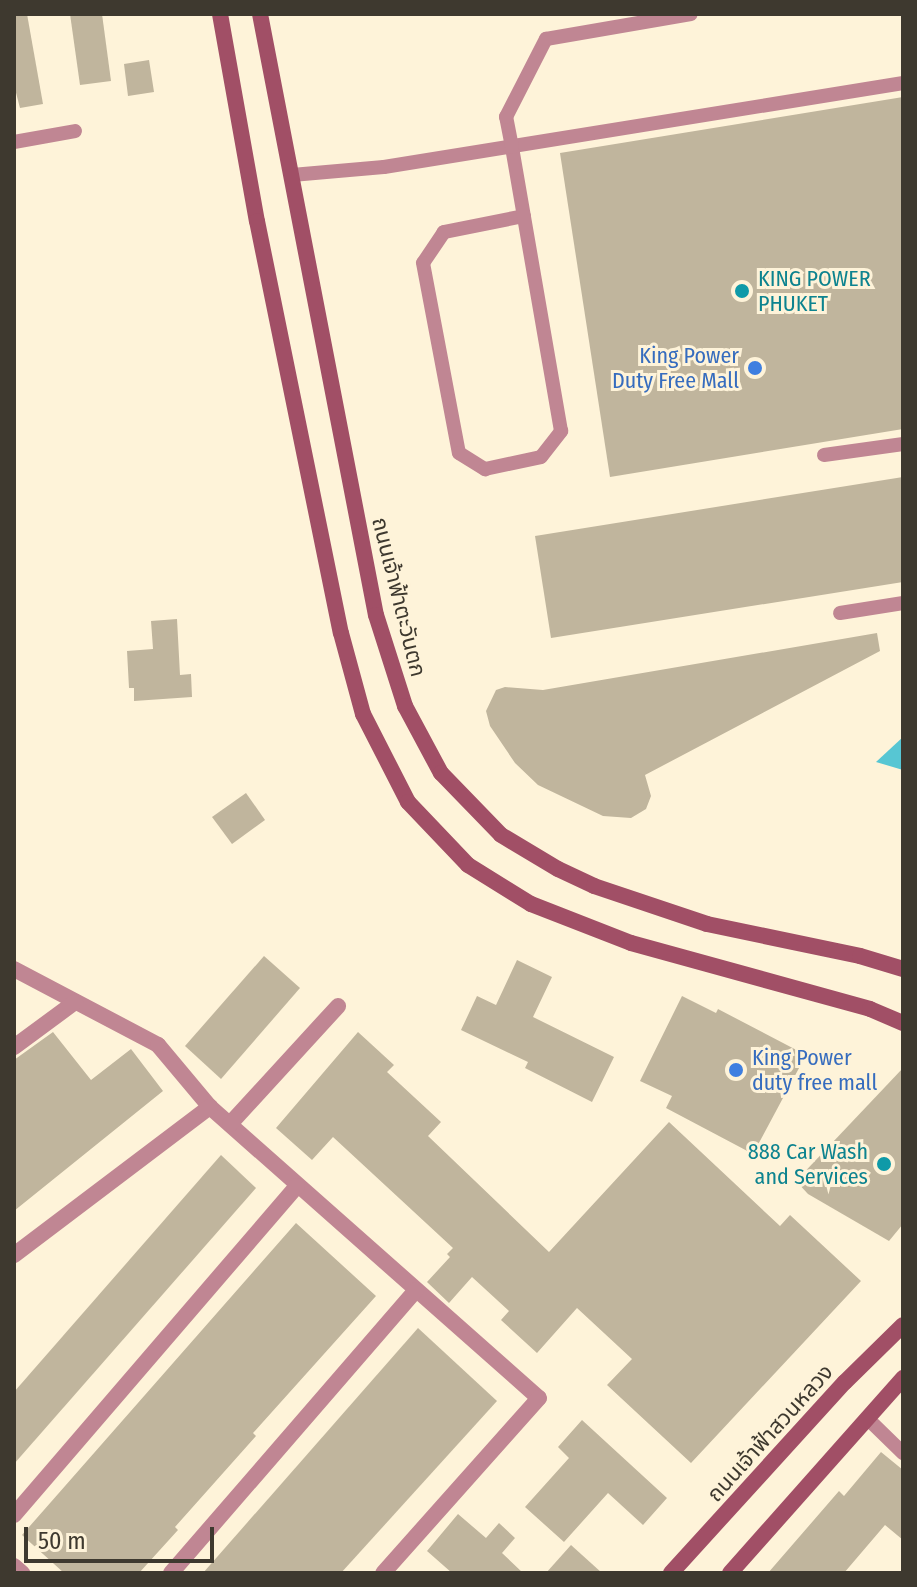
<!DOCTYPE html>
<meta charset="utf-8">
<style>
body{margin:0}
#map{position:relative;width:917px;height:1587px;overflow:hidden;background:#fef3d9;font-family:"Fira Sans Condensed","Noto Sans Thai",sans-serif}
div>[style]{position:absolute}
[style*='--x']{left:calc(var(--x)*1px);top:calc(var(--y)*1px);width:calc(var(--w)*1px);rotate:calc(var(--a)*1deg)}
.water>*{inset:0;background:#57c6d3}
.building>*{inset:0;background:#c0b59d}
.service>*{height:14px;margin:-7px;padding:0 7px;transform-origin:7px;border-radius:7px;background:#c08693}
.minor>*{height:16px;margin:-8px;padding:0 8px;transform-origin:8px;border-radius:8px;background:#c08693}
.secondary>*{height:16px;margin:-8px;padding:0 8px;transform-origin:8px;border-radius:8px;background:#a14f66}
.dots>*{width:22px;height:22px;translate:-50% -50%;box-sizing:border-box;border:4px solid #fef3d9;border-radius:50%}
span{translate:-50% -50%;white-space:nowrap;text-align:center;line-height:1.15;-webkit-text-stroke:6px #fef3d9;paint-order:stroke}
.culture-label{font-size:22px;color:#0d838f}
.left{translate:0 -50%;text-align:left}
.right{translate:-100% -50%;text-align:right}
.shop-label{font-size:22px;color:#366cbe}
.street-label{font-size:22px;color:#3e392f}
.frame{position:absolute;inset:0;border:16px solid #3e392f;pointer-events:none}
.scale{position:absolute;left:24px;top:1527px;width:190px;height:36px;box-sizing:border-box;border:4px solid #3e392f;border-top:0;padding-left:10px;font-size:24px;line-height:28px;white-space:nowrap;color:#3e392f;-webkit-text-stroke:6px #fef3d9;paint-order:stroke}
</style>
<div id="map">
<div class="water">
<div style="clip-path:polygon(903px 737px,903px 770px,876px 762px)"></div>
</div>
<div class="building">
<div style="clip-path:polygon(14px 14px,27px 14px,43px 104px,20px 108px,14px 85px)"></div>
<div style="clip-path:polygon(70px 14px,102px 14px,111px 81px,80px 85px)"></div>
<div style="clip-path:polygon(149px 60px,154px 92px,128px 96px,124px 64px)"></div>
<div style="clip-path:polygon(903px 97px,903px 429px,610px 477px,560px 153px)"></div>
<div style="clip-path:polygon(903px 477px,903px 582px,551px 638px,535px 536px)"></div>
<div style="clip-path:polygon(177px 619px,180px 675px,191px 674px,192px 697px,134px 701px,134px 688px,129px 688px,127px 651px,153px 649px,151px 621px)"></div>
<div style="clip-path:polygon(877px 633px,880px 651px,645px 775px,651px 796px,646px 809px,631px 818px,603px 816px,538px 785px,515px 763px,490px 726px,486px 711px,496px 690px,505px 687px,543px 690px)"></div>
<div style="clip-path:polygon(246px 793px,265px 820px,232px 844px,212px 817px)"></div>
<div style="clip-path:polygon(264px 956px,300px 988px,221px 1079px,185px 1046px)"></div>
<div style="clip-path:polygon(517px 960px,552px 977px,533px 1017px,614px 1057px,592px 1102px,525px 1068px,528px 1062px,461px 1030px,477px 996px,496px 1005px)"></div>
<div style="clip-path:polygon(682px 996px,716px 1013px,718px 1009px,806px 1055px,753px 1154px,666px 1108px,672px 1096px,640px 1081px)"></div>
<div style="clip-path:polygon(53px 1032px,91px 1080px,131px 1049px,163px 1091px,14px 1211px,14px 1060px)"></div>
<div style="clip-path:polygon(358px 1032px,394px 1065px,387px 1072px,441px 1122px,428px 1136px,549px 1252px,669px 1122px,780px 1226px,790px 1215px,861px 1281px,691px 1463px,607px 1385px,632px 1359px,577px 1308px,537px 1353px,501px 1320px,509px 1311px,472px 1277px,449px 1303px,427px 1282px,450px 1257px,447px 1254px,453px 1248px,333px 1137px,312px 1160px,276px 1128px)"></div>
<div style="clip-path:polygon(903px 1068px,903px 1224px,889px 1241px,808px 1194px,796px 1181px)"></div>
<div style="clip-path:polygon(221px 1155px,256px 1188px,14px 1464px,14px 1392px)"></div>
<div style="clip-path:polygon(296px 1223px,376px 1296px,253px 1433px,256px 1436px,175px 1527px,178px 1530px,139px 1573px,64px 1573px,22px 1535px)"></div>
<div style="clip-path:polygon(418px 1328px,497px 1401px,341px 1573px,203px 1573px)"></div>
<div style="clip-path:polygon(582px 1420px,667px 1498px,643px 1525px,608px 1493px,564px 1542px,525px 1507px,569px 1458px,558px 1447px)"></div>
<div style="clip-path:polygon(881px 1452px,903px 1470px,903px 1540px,885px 1525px,844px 1573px,768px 1573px,839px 1491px,844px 1496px)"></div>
<div style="clip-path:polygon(458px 1514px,486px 1538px,499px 1523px,515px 1538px,502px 1553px,523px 1573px,452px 1573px,427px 1551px)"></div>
<div style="clip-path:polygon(571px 1545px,602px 1573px,546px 1573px)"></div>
</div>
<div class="service">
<div style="--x:14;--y:142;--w:62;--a:-10.2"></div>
<div style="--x:292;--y:175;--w:92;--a:-5"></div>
<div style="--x:384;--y:167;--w:526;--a:-9.19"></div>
<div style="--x:524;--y:216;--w:82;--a:168.7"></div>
<div style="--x:444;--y:232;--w:37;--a:124"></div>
<div style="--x:423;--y:263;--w:193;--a:79.3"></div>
<div style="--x:459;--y:453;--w:31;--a:32"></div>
<div style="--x:485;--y:469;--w:57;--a:-12.1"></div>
<div style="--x:541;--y:457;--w:33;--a:-52"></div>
<div style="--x:561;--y:431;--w:288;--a:-99.8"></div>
<div style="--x:512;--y:147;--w:31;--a:-101"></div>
<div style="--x:506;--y:117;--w:88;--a:-62.9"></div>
<div style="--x:546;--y:39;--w:147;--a:-9.8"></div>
<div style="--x:824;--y:455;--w:80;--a:-7.9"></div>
<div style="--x:840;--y:613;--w:64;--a:-9"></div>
<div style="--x:868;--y:1419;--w:49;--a:44.2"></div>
</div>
<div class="minor">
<div style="--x:14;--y:969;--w:163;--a:27.8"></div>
<div style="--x:158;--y:1045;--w:81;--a:50"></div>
<div style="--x:210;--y:1107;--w:439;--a:41.5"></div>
<div style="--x:539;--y:1398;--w:234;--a:131.7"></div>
<div style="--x:14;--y:1047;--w:76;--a:-36.4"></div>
<div style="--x:230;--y:1124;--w:160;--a:-47.5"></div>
<div style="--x:14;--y:1255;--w:246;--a:-37.1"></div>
<div style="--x:14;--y:1515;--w:434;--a:-49.3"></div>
<div style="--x:14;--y:1566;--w:11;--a:41"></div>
<div style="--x:171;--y:1573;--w:374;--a:-49.1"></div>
</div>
<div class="secondary">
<div style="--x:220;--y:14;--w:210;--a:79.9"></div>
<div style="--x:257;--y:221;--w:420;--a:78.5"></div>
<div style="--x:341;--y:633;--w:84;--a:74.8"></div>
<div style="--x:363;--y:714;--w:99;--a:62.9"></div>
<div style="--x:408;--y:802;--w:87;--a:46.4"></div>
<div style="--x:468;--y:865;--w:74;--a:31.8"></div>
<div style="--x:531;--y:904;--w:107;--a:21.3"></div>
<div style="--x:631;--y:943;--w:248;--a:15.4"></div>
<div style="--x:870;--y:1009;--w:36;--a:23"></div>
<div style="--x:260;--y:14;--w:612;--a:79.08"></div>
<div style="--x:376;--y:615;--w:96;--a:72.3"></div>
<div style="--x:405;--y:706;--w:76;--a:61.8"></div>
<div style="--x:441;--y:773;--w:86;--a:45.9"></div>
<div style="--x:501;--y:835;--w:66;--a:30.8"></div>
<div style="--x:558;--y:869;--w:40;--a:25"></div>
<div style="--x:594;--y:886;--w:119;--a:18.6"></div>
<div style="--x:707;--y:924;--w:156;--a:11.8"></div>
<div style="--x:860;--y:956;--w:45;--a:16.8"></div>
<div style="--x:671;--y:1573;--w:258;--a:-47.7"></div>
<div style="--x:845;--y:1382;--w:81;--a:-44.5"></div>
<div style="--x:730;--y:1573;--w:261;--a:-48.4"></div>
</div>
<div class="dots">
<div style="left:742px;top:291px;background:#0f9aa8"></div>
<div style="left:755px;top:368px;background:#3f7fe0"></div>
<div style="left:736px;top:1070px;background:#3f7fe0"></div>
<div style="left:884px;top:1164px;background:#0f9aa8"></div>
</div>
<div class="culture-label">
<span class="left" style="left:758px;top:291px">KING POWER<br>PHUKET</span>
<span class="right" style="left:868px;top:1164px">888 Car Wash<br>and Services</span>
</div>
<div class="shop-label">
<span class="right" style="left:739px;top:368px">King Power<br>Duty Free Mall</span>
<span class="left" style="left:752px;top:1070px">King Power<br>duty free mall</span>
</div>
<div class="street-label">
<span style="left:399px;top:597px;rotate:76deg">ถนนเจ้าฟ้าตะวันตก</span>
<span style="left:770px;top:1433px;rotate:-48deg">ถนนเจ้าฟ้าสวนหลวง</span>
</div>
<div class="frame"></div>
<div class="scale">50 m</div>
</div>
